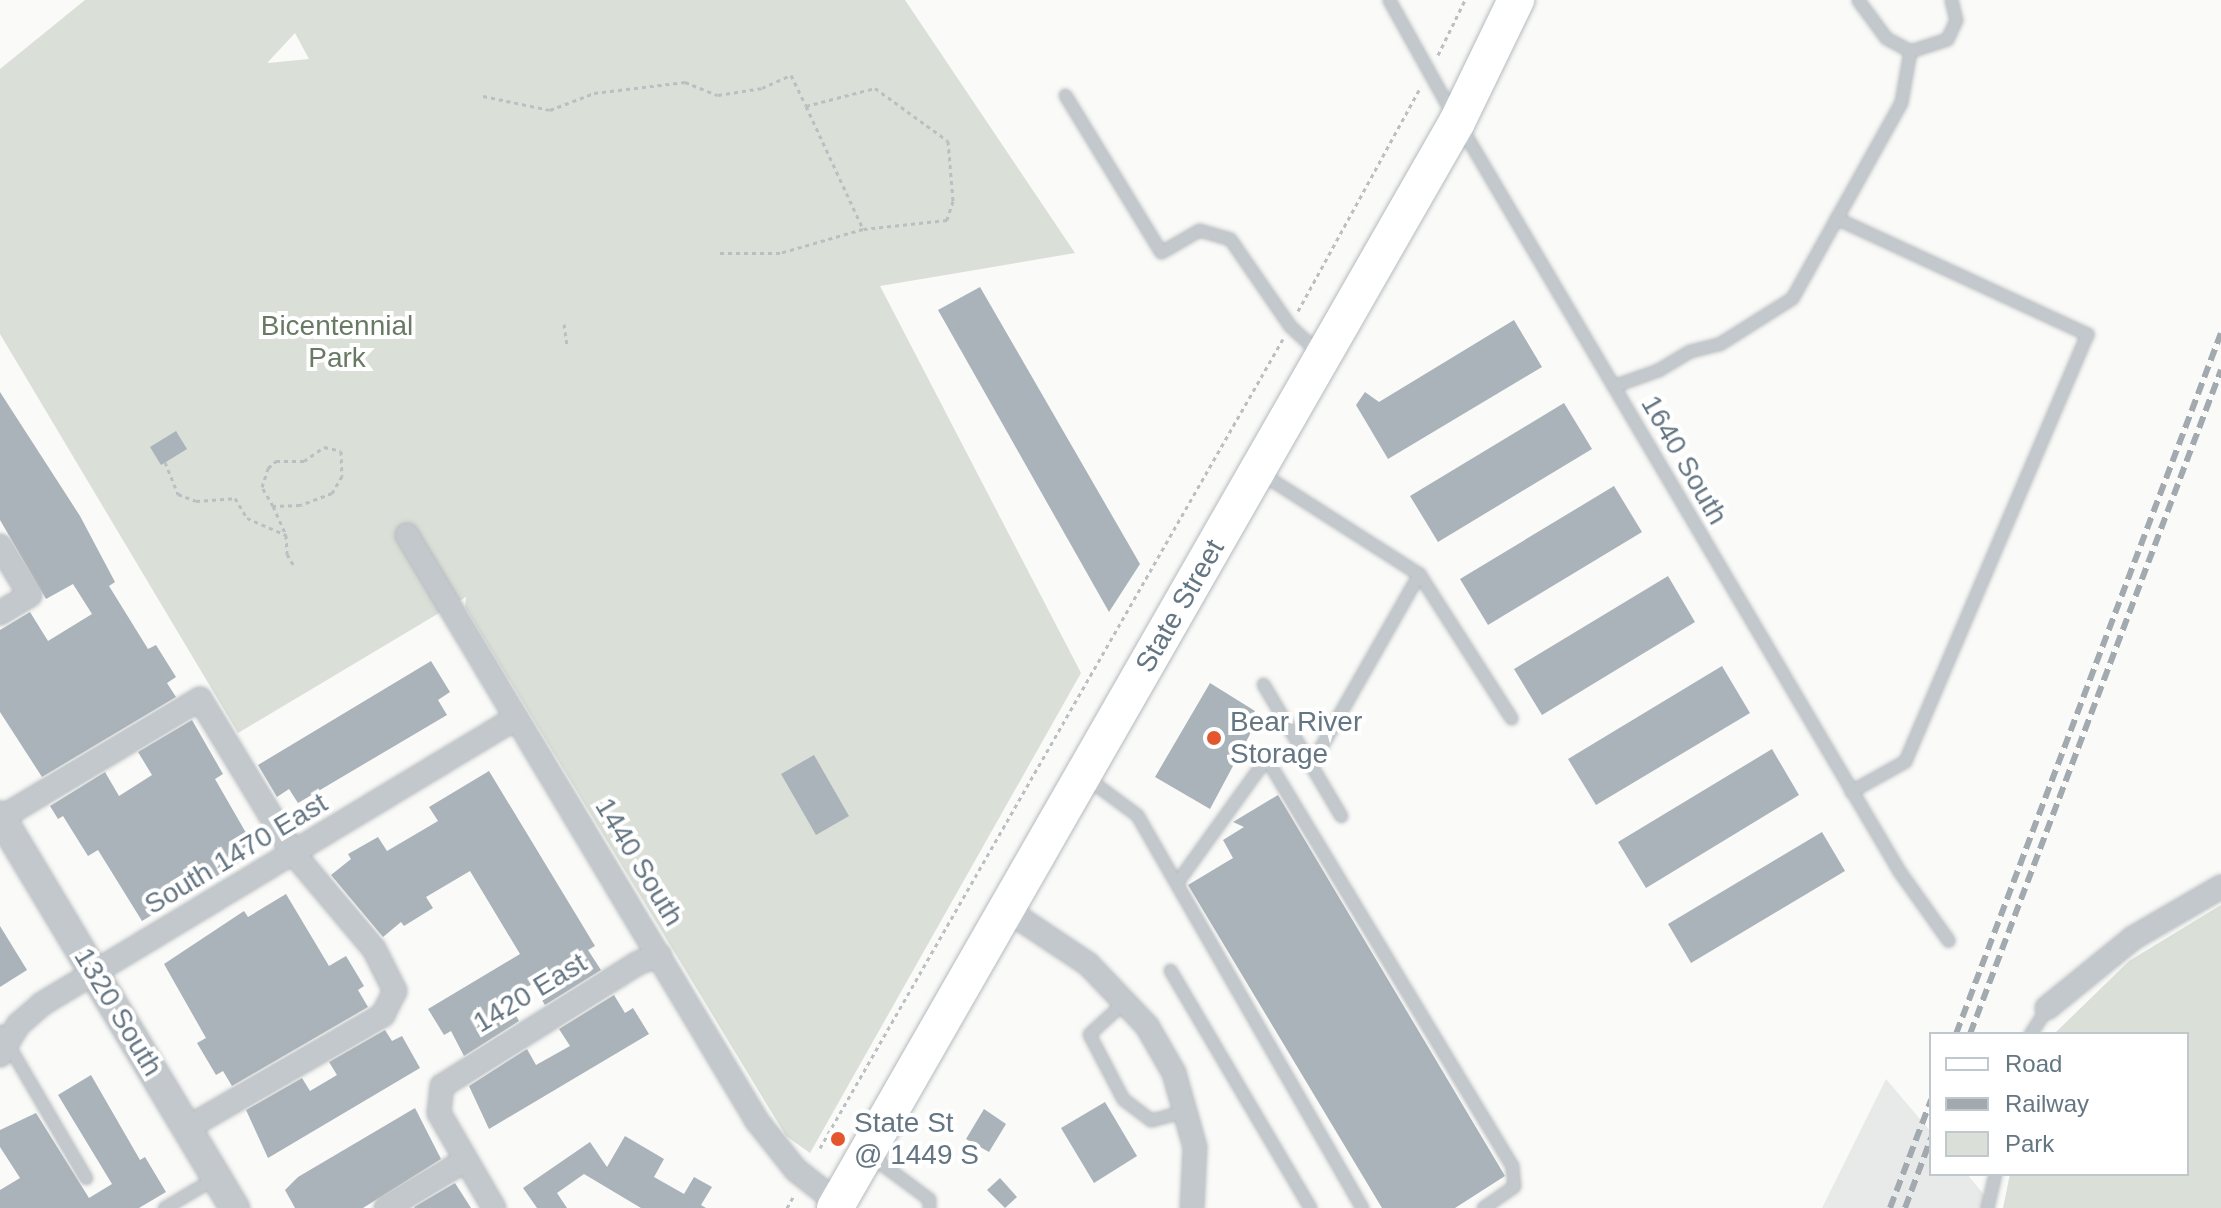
<!DOCTYPE html>
<style>
body{margin:0}
#map{position:relative;width:2221px;height:1208px;overflow:hidden;background:#fafaf8;font-family:Helvetica,sans-serif}
div>[style]{position:absolute}
[style*='--x']{left:calc(var(--x)*1px);top:calc(var(--y)*1px);width:calc(var(--w)*1px);rotate:calc(var(--a)*1deg)}
.built>*{inset:0;background:#e8e9e9}
.green>*{inset:0;background:#dadfd7}
.building>*{inset:0;background:#aab3b9}
.path>*{height:3px;margin-top:-1.5px;transform-origin:0;background:repeating-linear-gradient(90deg,#bbbfc2 0 4px,transparent 0 8px)}
.roads{filter:drop-shadow(0 0 2px #b5babe) drop-shadow(0 0 2px #b5babe)}
.service>*{height:11px;margin:-5.5px;padding:0 5.5px;transform-origin:5.5px;border-radius:5.5px;background:#c3c8cc}
.minor>*{height:22px;margin:-11px;padding:0 11px;transform-origin:11px;border-radius:11px;background:#c3c8cc}
.tertiary>*{height:28px;margin:-14px;padding:0 14px;transform-origin:14px;border-radius:14px;background:#c3c8cc}
.primary>*{height:36px;margin:-18px;padding:0 18px;transform-origin:18px;border-radius:18px;background:#fff}
.rail>*{height:6px;margin-top:-3px;transform-origin:0;background:repeating-linear-gradient(90deg,#a2aab0 0 12px,transparent 0 18px)}
.dots>*{width:22px;height:22px;translate:-50% -50%;box-sizing:border-box;border:4px solid #fff;border-radius:50%}
span{translate:-50% -50%;white-space:nowrap;text-align:center;line-height:1.15;-webkit-text-stroke:8px #fff;paint-order:stroke}
.park-label{font-size:28px;color:#687a64}
.street-label{font-size:28px;color:#657683}
.poi-label{font-size:28px;color:#657683}
.left{translate:0 -50%;text-align:left}
.legend{position:absolute;left:1929px;top:1032px;width:260px;height:144px;box-sizing:border-box;background:#fff;border:2px solid #c1c8cd;margin:0;padding:10px 14px;list-style:none;font-size:24px;color:#657683}
.legend li{display:flex;align-items:center;gap:16px;height:40px}
.legend b{width:40px;border:2px solid #c1c8cd}
</style>
<div id="map">
<div class="built">
<div style="clip-path:polygon(1886px 1079px,1931px 1132px,1931px 1174px,1967px 1174px,1995px 1208px,1822px 1208px)"></div>
</div>
<div class="green">
<div style="clip-path:polygon(evenodd,85px 0,905px 0,1075px 253px,880px 286px,1081px 673px,810px 1153px,786px 1136px,465px 607px,466px 597px,238px 733px,0 334px,0 69px,85px 0,295px 33px,309px 59px,268px 63px,268px 62px,295px 33px)"></div>
<div style="clip-path:polygon(2221px 905px,2221px 1208px,2003px 1208px,2010px 1174px,2187px 1174px,2187px 1034px,2054px 1034px,2129px 961px)"></div>
</div>
<div class="building">
<div style="clip-path:polygon(980px 287px,1140px 564px,1109px 612px,938px 310px)"></div>
<div style="clip-path:polygon(1514px 320px,1542px 367px,1388px 459px,1356px 405px,1365px 392px,1379px 402px)"></div>
<div style="clip-path:polygon(0 392px,80px 516px,115px 582px,109px 586px,148px 649px,156px 645px,176px 677px,167px 683px,176px 697px,42px 777px,0 712px,0 630px,30px 612px,48px 641px,92px 614px,73px 584px,46px 599px,0 520px)"></div>
<div style="clip-path:polygon(1564px 403px,1592px 449px,1438px 542px,1410px 496px)"></div>
<div style="clip-path:polygon(176px 431px,187px 449px,161px 465px,150px 447px)"></div>
<div style="clip-path:polygon(1614px 486px,1642px 532px,1488px 625px,1460px 579px)"></div>
<div style="clip-path:polygon(1668px 576px,1695px 622px,1542px 715px,1514px 669px)"></div>
<div style="clip-path:polygon(431px 661px,450px 692px,438px 700px,447px 715px,298px 803px,289px 789px,277px 797px,258px 765px)"></div>
<div style="clip-path:polygon(1722px 666px,1750px 713px,1596px 805px,1568px 759px)"></div>
<div style="clip-path:polygon(1210px 683px,1255px 711px,1250px 719px,1256px 723px,1210px 809px,1155px 777px)"></div>
<div style="clip-path:polygon(192px 720px,223px 774px,215px 779px,257px 852px,142px 921px,98px 850px,88px 856px,63px 816px,58px 819px,50px 806px,105px 772px,119px 796px,152px 775px,138px 752px)"></div>
<div style="clip-path:polygon(1772px 749px,1799px 795px,1646px 888px,1618px 842px)"></div>
<div style="clip-path:polygon(814px 755px,849px 816px,816px 835px,781px 774px)"></div>
<div style="clip-path:polygon(489px 771px,595px 946px,588px 950px,601px 970px,545px 1005px,532px 984px,507px 999px,519px 1021px,464px 1056px,451px 1031px,444px 1035px,428px 1009px,520px 954px,470px 871px,426px 897px,433px 908px,404px 926px,401px 922px,383px 937px,331px 875px,351px 859px,348px 854px,378px 837px,387px 851px,438px 821px,429px 807px)"></div>
<div style="clip-path:polygon(1278px 795px,1505px 1176px,1455px 1208px,1382px 1208px,1188px 885px,1233px 858px,1223px 840px,1244px 827px,1233px 822px)"></div>
<div style="clip-path:polygon(1822px 832px,1845px 871px,1691px 963px,1668px 924px)"></div>
<div style="clip-path:polygon(286px 894px,329px 966px,346px 956px,364px 986px,358px 990px,368px 1007px,232px 1086px,223px 1071px,216px 1075px,197px 1043px,206px 1038px,164px 964px,244px 911px,248px 917px)"></div>
<div style="clip-path:polygon(0 926px,27px 970px,0 987px)"></div>
<div style="clip-path:polygon(614px 995px,625px 1013px,633px 1008px,649px 1034px,489px 1129px,469px 1086px,527px 1049px,536px 1065px,570px 1046px,559px 1029px)"></div>
<div style="clip-path:polygon(385px 1030px,392px 1041px,402px 1036px,420px 1068px,268px 1158px,246px 1110px,302px 1078px,310px 1091px,337px 1075px,329px 1062px)"></div>
<div style="clip-path:polygon(91px 1075px,140px 1160px,145px 1157px,166px 1192px,139px 1208px,0 1208px,0 1190px,20px 1178px,0 1147px,0 1130px,36px 1113px,89px 1198px,112px 1184px,58px 1095px)"></div>
<div style="clip-path:polygon(1105px 1102px,1137px 1156px,1094px 1183px,1061px 1128px)"></div>
<div style="clip-path:polygon(415px 1108px,441px 1159px,363px 1208px,295px 1208px,285px 1190px,298px 1177px)"></div>
<div style="clip-path:polygon(984px 1109px,1006px 1124px,989px 1152px,966px 1139px)"></div>
<div style="clip-path:polygon(625px 1136px,664px 1159px,654px 1177px,684px 1194px,694px 1177px,712px 1187px,701px 1205px,706px 1208px,641px 1208px,584px 1174px,557px 1193px,567px 1208px,537px 1208px,523px 1188px,590px 1142px,607px 1167px)"></div>
<div style="clip-path:polygon(1000px 1178px,1017px 1197px,1005px 1208px,987px 1190px)"></div>
<div style="clip-path:polygon(455px 1183px,471px 1208px,415px 1208px,414px 1207px)"></div>
</div>
<div class="path">
<div style="--x:1438;--y:55;--w:61;--a:-63.9"></div>
<div style="--x:483;--y:96;--w:68;--a:11.8"></div>
<div style="--x:550;--y:110;--w:47;--a:-21.1"></div>
<div style="--x:594;--y:93;--w:92;--a:-6.9"></div>
<div style="--x:685;--y:82;--w:35;--a:22"></div>
<div style="--x:718;--y:95;--w:45;--a:-9"></div>
<div style="--x:762;--y:88;--w:32;--a:-24"></div>
<div style="--x:791;--y:75;--w:34;--a:64"></div>
<div style="--x:806;--y:106;--w:71;--a:-14.6"></div>
<div style="--x:875;--y:88;--w:90;--a:36"></div>
<div style="--x:948;--y:141;--w:60;--a:85.2"></div>
<div style="--x:953;--y:201;--w:20;--a:108"></div>
<div style="--x:947;--y:220;--w:84;--a:173.9"></div>
<div style="--x:863;--y:229;--w:86;--a:163.9"></div>
<div style="--x:780;--y:253;--w:60;--a:180"></div>
<div style="--x:806;--y:106;--w:136;--a:65.1"></div>
<div style="--x:1298;--y:311;--w:256;--a:-61.3"></div>
<div style="--x:564;--y:324;--w:21;--a:82"></div>
<div style="--x:165;--y:462;--w:35;--a:68"></div>
<div style="--x:178;--y:494;--w:19;--a:21"></div>
<div style="--x:196;--y:501;--w:39;--a:-4"></div>
<div style="--x:235;--y:498;--w:23;--a:59"></div>
<div style="--x:247;--y:518;--w:43;--a:23.6"></div>
<div style="--x:286;--y:535;--w:19;--a:87"></div>
<div style="--x:287;--y:554;--w:16;--a:60"></div>
<div style="--x:273;--y:506;--w:22;--a:-120"></div>
<div style="--x:262;--y:487;--w:20;--a:-72"></div>
<div style="--x:268;--y:468;--w:11;--a:-41"></div>
<div style="--x:276;--y:461;--w:28;--a:0"></div>
<div style="--x:304;--y:461;--w:24;--a:-35"></div>
<div style="--x:324;--y:447;--w:17;--a:13"></div>
<div style="--x:341;--y:451;--w:25;--a:88"></div>
<div style="--x:342;--y:476;--w:20;--a:120"></div>
<div style="--x:332;--y:493;--w:34;--a:159"></div>
<div style="--x:300;--y:505;--w:27;--a:178"></div>
<div style="--x:273;--y:506;--w:32;--a:66"></div>
<div style="--x:820;--y:1148;--w:932;--a:-60.22"></div>
<div style="--x:787;--y:1208;--w:13;--a:-61"></div>
</div>
<div class="roads">
<div class="service">
<div style="--x:1389;--y:0;--w:132;--a:60.9"></div>
<div style="--x:1858;--y:0;--w:47;--a:53.6"></div>
<div style="--x:1886;--y:38;--w:27;--a:28"></div>
<div style="--x:1910;--y:51;--w:39;--a:-18"></div>
<div style="--x:1947;--y:39;--w:21;--a:-65"></div>
<div style="--x:1956;--y:20;--w:21;--a:-104"></div>
<div style="--x:1065;--y:95;--w:184;--a:58.6"></div>
<div style="--x:1161;--y:252;--w:44;--a:-30.1"></div>
<div style="--x:1199;--y:230;--w:32;--a:16"></div>
<div style="--x:1230;--y:239;--w:106;--a:55.4"></div>
<div style="--x:1290;--y:326;--w:40;--a:43"></div>
<div style="--x:1462;--y:129;--w:861;--a:59.5"></div>
<div style="--x:1899;--y:871;--w:85;--a:54.6"></div>
<div style="--x:1836;--y:218;--w:277;--a:24.8"></div>
<div style="--x:2087;--y:334;--w:464;--a:113.1"></div>
<div style="--x:1905;--y:761;--w:62;--a:150.9"></div>
<div style="--x:1613;--y:386;--w:48;--a:-19.6"></div>
<div style="--x:1658;--y:370;--w:37;--a:-31"></div>
<div style="--x:1690;--y:351;--w:30;--a:-14"></div>
<div style="--x:1719;--y:344;--w:86;--a:-32.2"></div>
<div style="--x:1792;--y:298;--w:224;--a:-60.9"></div>
<div style="--x:1901;--y:102;--w:52;--a:-80"></div>
<div style="--x:1261;--y:473;--w:188;--a:32.6"></div>
<div style="--x:1263;--y:684;--w:153;--a:59.4"></div>
<div style="--x:1311;--y:764;--w:219;--a:-60.4"></div>
<div style="--x:1419;--y:574;--w:171;--a:57.4"></div>
<div style="--x:1087;--y:778;--w:62;--a:36.5"></div>
<div style="--x:1137;--y:815;--w:453;--a:60.2"></div>
<div style="--x:1177;--y:882;--w:153;--a:-54.3"></div>
<div style="--x:1266;--y:758;--w:476;--a:58.9"></div>
<div style="--x:1512;--y:1165;--w:21;--a:85"></div>
<div style="--x:1514;--y:1186;--w:38;--a:145"></div>
<div style="--x:1170;--y:970;--w:276;--a:59.5"></div>
<div style="--x:1124;--y:1002;--w:47;--a:137.6"></div>
<div style="--x:1089;--y:1034;--w:73;--a:62.4"></div>
<div style="--x:1123;--y:1099;--w:35;--a:37"></div>
<div style="--x:1151;--y:1120;--w:35;--a:-15"></div>
<div style="--x:0;--y:1031;--w:170;--a:59.7"></div>
<div style="--x:2030;--y:1034;--w:31;--a:-57"></div>
<div style="--x:871;--y:1156;--w:72;--a:36.6"></div>
<div style="--x:929;--y:1199;--w:9;--a:90"></div>
<div style="--x:164;--y:1208;--w:61;--a:-30.8"></div>
<div style="--x:1987;--y:1208;--w:35;--a:-77"></div>
</div>
<div class="minor">
<div style="--x:407;--y:535;--w:683;--a:59.15"></div>
<div style="--x:757;--y:1121;--w:63;--a:51.5"></div>
<div style="--x:796;--y:1170;--w:53;--a:38.2"></div>
<div style="--x:0;--y:546;--w:57;--a:58.5"></div>
<div style="--x:30;--y:595;--w:35;--a:149"></div>
<div style="--x:1;--y:818;--w:232;--a:-30.9"></div>
<div style="--x:200;--y:699;--w:181;--a:58.8"></div>
<div style="--x:294;--y:854;--w:124;--a:49.9"></div>
<div style="--x:374;--y:949;--w:47;--a:63.4"></div>
<div style="--x:395;--y:991;--w:27;--a:117"></div>
<div style="--x:383;--y:1015;--w:226;--a:150"></div>
<div style="--x:1007;--y:910;--w:97;--a:33.7"></div>
<div style="--x:1088;--y:964;--w:86;--a:46.4"></div>
<div style="--x:1147;--y:1026;--w:54;--a:60.1"></div>
<div style="--x:1174;--y:1073;--w:77;--a:74.2"></div>
<div style="--x:1195;--y:1147;--w:61;--a:92.8"></div>
<div style="--x:2047;--y:1008;--w:111;--a:-39.1"></div>
<div style="--x:2133;--y:938;--w:102;--a:-30.1"></div>
<div style="--x:0;--y:1055;--w:35;--a:-59"></div>
<div style="--x:18;--y:1025;--w:32;--a:-41"></div>
<div style="--x:42;--y:1004;--w:554;--a:-31.11"></div>
<div style="--x:386;--y:1208;--w:93;--a:-31"></div>
<div style="--x:494;--y:1208;--w:110;--a:-120.1"></div>
<div style="--x:439;--y:1113;--w:27;--a:-84"></div>
<div style="--x:442;--y:1086;--w:231;--a:-32.1"></div>
<div style="--x:638;--y:963;--w:23;--a:-20"></div>
</div>
<div class="tertiary">
<div style="--x:0;--y:816;--w:457;--a:59.1"></div>
</div>
<div class="primary">
<div style="--x:835;--y:1208;--w:1252;--a:-60.2"></div>
<div style="--x:1457;--y:122;--w:136;--a:-64.2"></div>
</div>
</div>
<div class="rail">
<div style="--x:1956;--y:1034;--w:749;--a:-69.29"></div>
<div style="--x:1970;--y:1034;--w:710;--a:-69.29"></div>
<div style="--x:1890;--y:1208;--w:116;--a:-69.2"></div>
<div style="--x:1905;--y:1208;--w:75;--a:-69.6"></div>
</div>
<div class="dots">
<div style="left:1214px;top:738px;background:#e4572e"></div>
<div style="left:838px;top:1139px;background:#e4572e"></div>
</div>
<div class="park-label">
<span style="left:337px;top:342px">Bicentennial<br>Park</span>
</div>
<div class="street-label">
<span style="left:1684px;top:460px;rotate:60deg">1640 South</span>
<span style="left:1180px;top:606px;rotate:-60deg">State Street</span>
<span style="left:236px;top:854px;rotate:-31deg">South 1470 East</span>
<span style="left:639px;top:862px;rotate:59deg">1440 South</span>
<span style="left:530px;top:993px;rotate:-31deg">1420 East</span>
<span style="left:118px;top:1012px;rotate:59deg">1320 South</span>
</div>
<div class="poi-label">
<span class="left" style="left:1230px;top:738px">Bear River<br>Storage</span>
<span class="left" style="left:854px;top:1139px">State St<br>@ 1449 S</span>
</div>
<ul class="legend">
<li><b style="height:10px;background:#fff"></b>Road</li>
<li><b style="height:10px;background:#a2aab0"></b>Railway</li>
<li><b style="height:22px;background:#dadfd7"></b>Park</li>
</ul>
</div>
